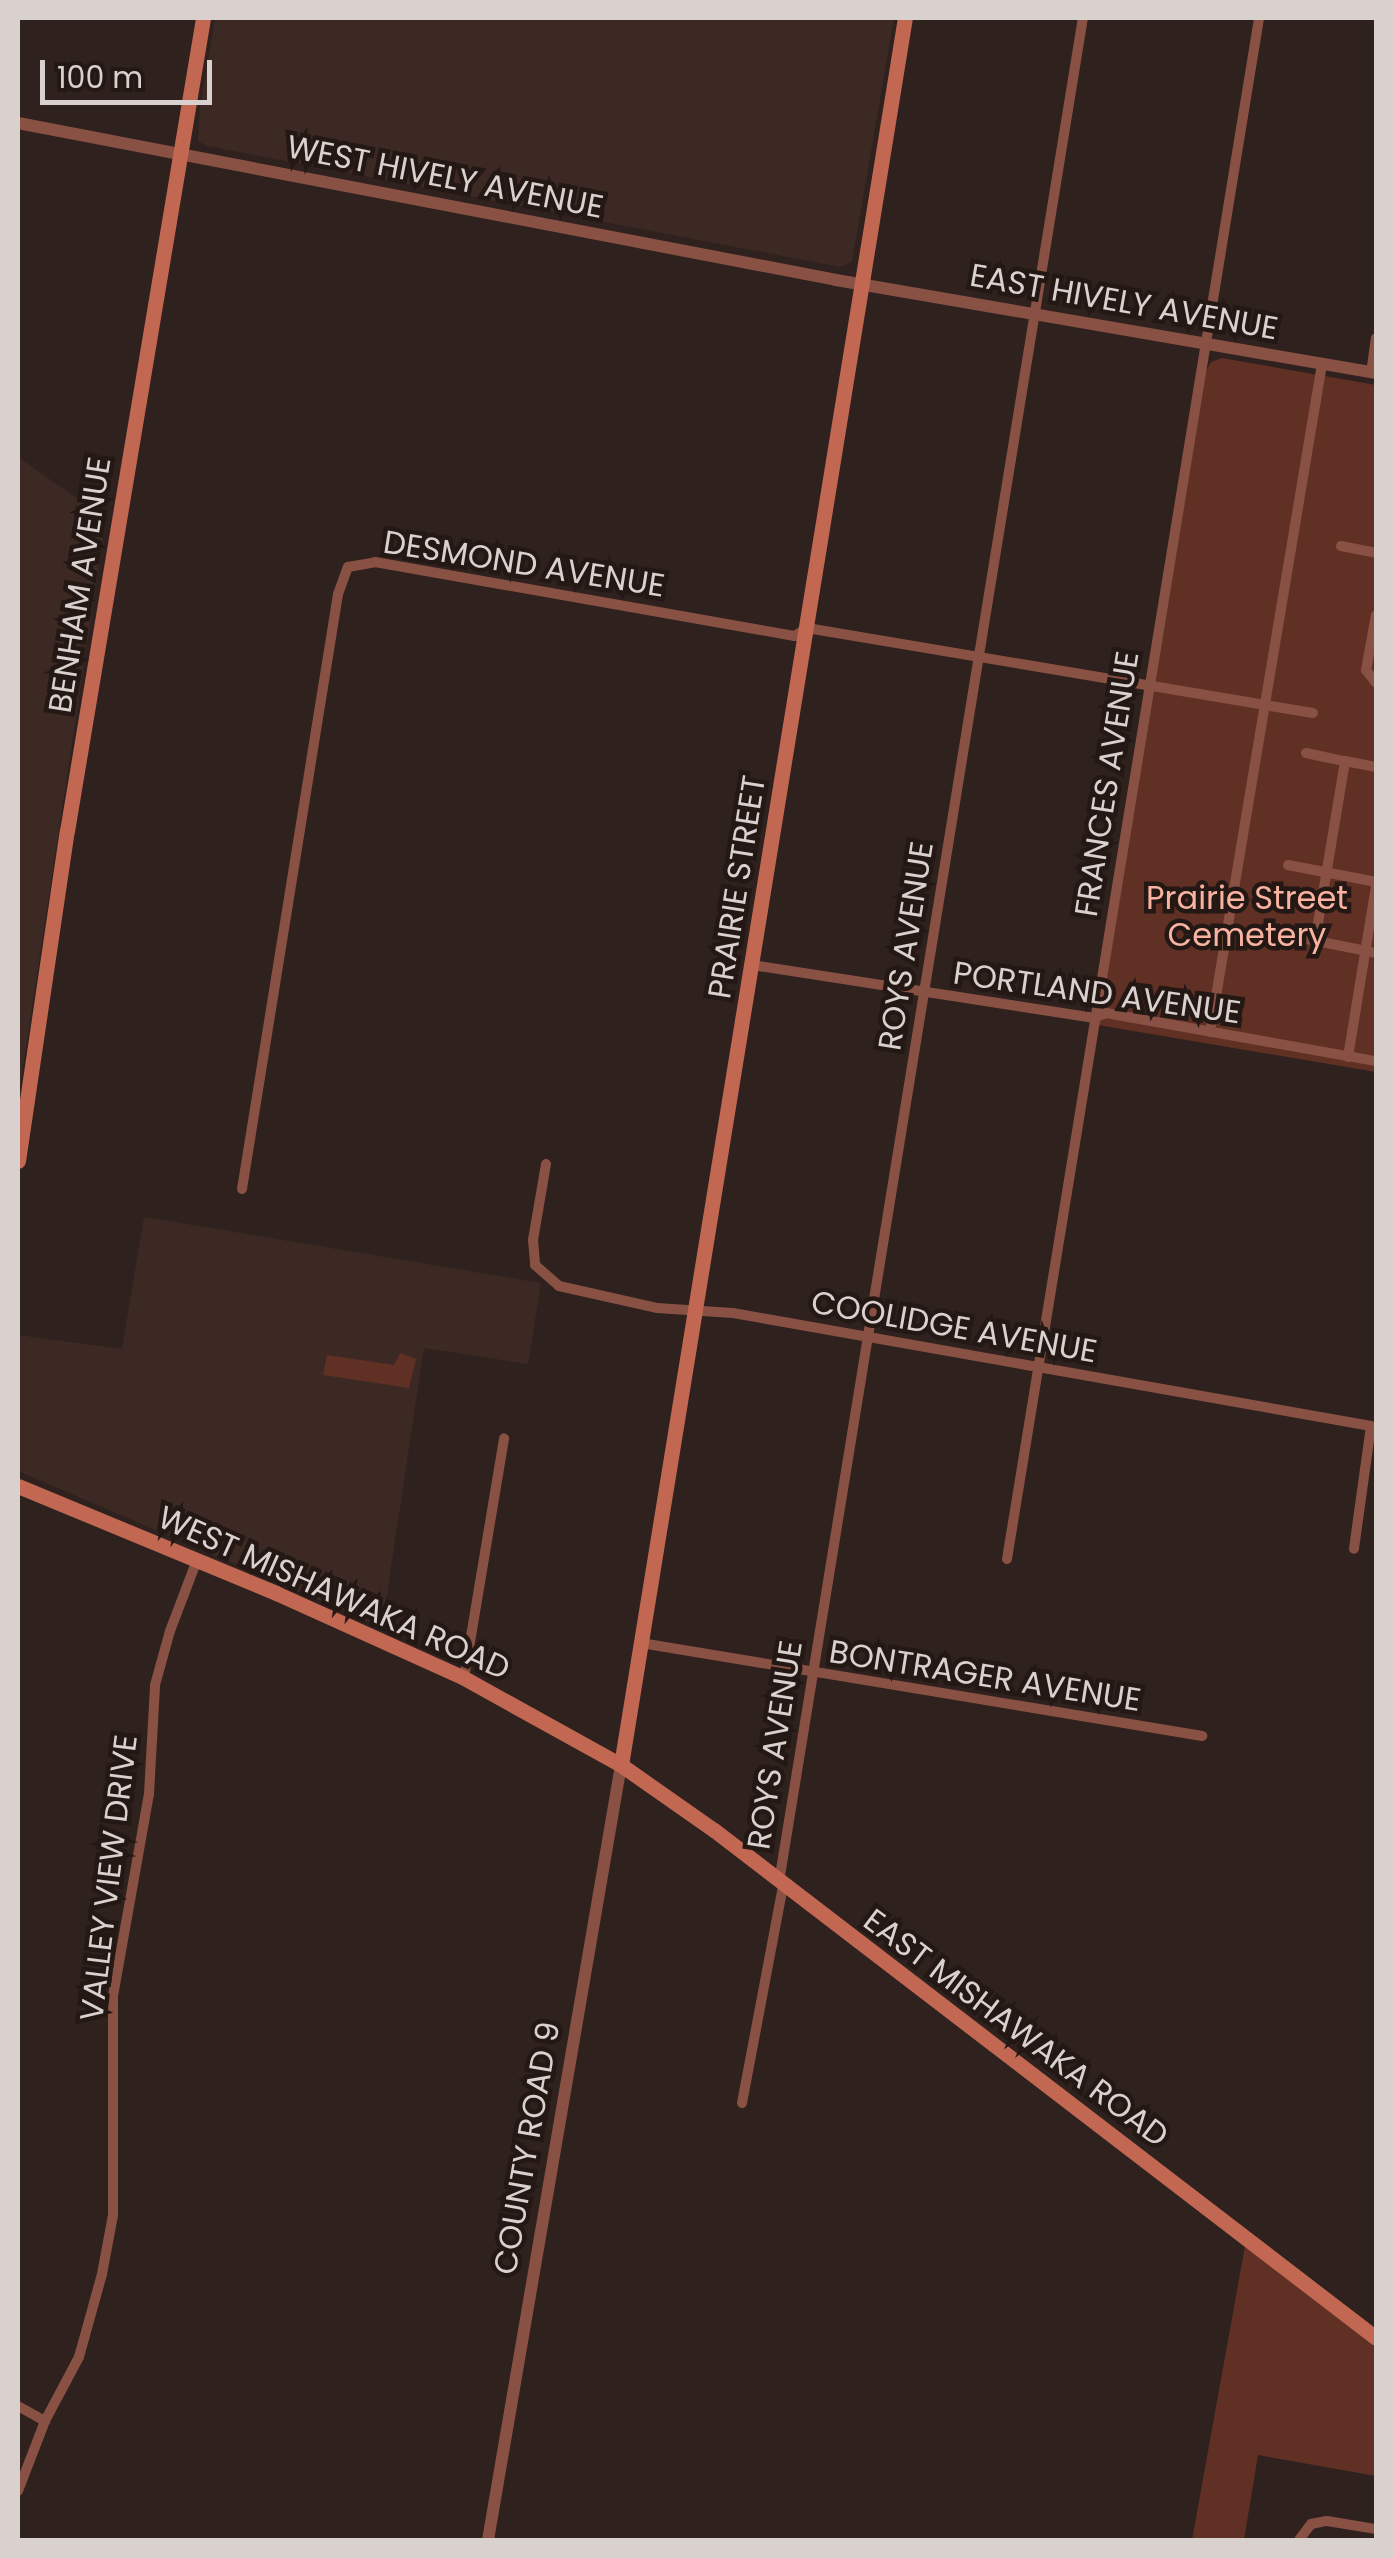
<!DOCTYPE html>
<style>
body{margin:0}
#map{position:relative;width:1394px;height:2558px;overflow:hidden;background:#2e211e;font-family:Poppins,sans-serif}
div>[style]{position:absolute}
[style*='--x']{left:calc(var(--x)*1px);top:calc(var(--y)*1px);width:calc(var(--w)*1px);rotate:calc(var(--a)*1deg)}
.built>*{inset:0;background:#3c2924}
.green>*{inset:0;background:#613024}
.minor>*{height:10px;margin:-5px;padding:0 5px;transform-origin:5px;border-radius:5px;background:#895143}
.tertiary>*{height:12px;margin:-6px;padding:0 6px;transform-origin:6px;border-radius:6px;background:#895143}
.secondary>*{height:15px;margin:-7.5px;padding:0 7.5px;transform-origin:7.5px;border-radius:7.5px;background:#c16752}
span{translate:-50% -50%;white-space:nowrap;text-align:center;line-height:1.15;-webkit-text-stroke:9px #241815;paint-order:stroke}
.street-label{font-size:32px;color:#d9d1ce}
.park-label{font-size:32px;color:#fab3a1}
.frame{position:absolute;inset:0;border:20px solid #d9d1ce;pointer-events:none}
.scale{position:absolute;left:40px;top:60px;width:172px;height:45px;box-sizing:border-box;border:5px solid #d9d1ce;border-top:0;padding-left:12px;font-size:30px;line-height:35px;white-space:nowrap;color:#d9d1ce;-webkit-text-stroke:8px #241815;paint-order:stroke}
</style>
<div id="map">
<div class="built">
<div style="clip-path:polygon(215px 18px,894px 18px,852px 262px,840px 267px,207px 146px,198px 141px,200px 107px)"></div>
<div style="clip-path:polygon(18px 457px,106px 519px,18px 1100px)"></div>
<div style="clip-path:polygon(144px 1217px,541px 1283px,528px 1364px,424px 1348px,382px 1627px,18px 1471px,18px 1335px,122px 1349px)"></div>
</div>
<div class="green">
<div style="clip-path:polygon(1222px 358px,1376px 385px,1376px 1072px,1098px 1025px,1206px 371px,1211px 362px)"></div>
<div style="clip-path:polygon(400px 1353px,416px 1359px,409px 1388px,323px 1375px,327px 1355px,394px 1365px)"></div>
<div style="clip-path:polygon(1245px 2246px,1376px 2348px,1376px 2476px,1258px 2455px,1244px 2540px,1192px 2540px)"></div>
</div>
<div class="minor">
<div style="--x:1371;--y:373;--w:35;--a:-82"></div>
<div style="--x:1341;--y:546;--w:36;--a:11"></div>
<div style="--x:1376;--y:615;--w:56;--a:100.3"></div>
<div style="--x:1366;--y:670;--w:16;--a:52"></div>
<div style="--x:1306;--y:753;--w:40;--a:12"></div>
<div style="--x:1288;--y:865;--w:90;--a:10.9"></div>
<div style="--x:1277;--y:933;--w:101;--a:11.4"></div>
<div style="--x:1315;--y:941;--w:182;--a:-80.5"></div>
<div style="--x:1345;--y:761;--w:32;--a:11"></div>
<div style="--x:752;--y:965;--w:345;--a:8.8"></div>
<div style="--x:1093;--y:1018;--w:14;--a:-21"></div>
<div style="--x:1106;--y:1013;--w:274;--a:10.1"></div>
<div style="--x:1210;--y:1032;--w:677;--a:-80.48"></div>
<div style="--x:1348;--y:1057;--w:173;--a:-80.7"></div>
<div style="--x:546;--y:1164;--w:77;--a:99.7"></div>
<div style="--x:533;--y:1240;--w:25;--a:85"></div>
<div style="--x:535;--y:1265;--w:32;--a:41"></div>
<div style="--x:559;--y:1286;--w:100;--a:12.7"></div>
<div style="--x:657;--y:1308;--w:76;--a:3.8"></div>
<div style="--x:733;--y:1313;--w:648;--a:10.04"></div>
<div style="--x:1371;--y:1426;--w:124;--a:97.9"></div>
<div style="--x:242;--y:1189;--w:603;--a:-80.83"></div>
<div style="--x:338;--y:594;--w:29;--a:-70"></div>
<div style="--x:348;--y:567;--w:27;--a:-10"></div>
<div style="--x:375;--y:562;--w:426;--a:10"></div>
<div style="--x:795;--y:636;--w:14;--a:-34"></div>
<div style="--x:807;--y:628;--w:513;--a:9.54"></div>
<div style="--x:1007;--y:1559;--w:1561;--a:-80.71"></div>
<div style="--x:641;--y:1643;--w:569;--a:9.41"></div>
<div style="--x:464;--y:1678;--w:243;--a:-80.5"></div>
<div style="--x:779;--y:1882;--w:1889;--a:-80.74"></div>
<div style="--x:742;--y:2103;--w:222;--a:-79.3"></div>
<div style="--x:18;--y:2406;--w:31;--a:29"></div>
<div style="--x:18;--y:2491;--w:75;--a:-68.9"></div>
<div style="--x:45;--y:2421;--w:72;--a:-62"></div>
<div style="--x:79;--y:2357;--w:86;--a:-74.5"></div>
<div style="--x:102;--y:2274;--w:60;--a:-79.4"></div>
<div style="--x:113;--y:2215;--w:219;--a:-90"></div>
<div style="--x:113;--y:1996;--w:205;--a:-79.9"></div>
<div style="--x:149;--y:1794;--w:109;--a:-86.8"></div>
<div style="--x:155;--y:1685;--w:56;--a:-74.5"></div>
<div style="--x:170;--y:1631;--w:76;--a:-69.2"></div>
<div style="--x:1299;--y:2540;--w:20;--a:-53"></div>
<div style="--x:1311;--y:2524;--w:16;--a:-11"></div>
<div style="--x:1327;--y:2521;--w:50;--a:9.3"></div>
</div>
<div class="tertiary">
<div style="--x:18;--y:123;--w:833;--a:10.86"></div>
<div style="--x:836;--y:280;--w:548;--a:9.77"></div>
<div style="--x:488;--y:2540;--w:786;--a:-80.26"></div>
</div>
<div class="secondary">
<div style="--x:18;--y:1161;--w:334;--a:-81.6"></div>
<div style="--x:67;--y:831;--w:824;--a:-80.5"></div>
<div style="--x:18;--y:1486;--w:279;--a:22.5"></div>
<div style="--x:276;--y:1593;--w:206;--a:24.3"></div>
<div style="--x:464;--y:1678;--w:179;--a:29"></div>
<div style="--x:621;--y:1765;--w:113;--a:35"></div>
<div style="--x:714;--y:1830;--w:834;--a:37.5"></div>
<div style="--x:621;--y:1765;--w:1770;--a:-80.77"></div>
</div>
<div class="street-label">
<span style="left:445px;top:177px;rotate:11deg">WEST HIVELY AVENUE</span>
<span style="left:1124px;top:302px;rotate:10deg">EAST HIVELY AVENUE</span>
<span style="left:524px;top:564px;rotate:9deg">DESMOND AVENUE</span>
<span style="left:80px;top:585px;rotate:-81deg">BENHAM AVENUE</span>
<span style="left:1107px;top:784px;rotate:-81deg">FRANCES AVENUE</span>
<span style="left:737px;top:887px;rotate:-81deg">PRAIRIE STREET</span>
<span style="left:906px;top:946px;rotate:-81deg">ROYS AVENUE</span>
<span style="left:1097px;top:993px;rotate:8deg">PORTLAND AVENUE</span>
<span style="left:954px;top:1327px;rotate:10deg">COOLIDGE AVENUE</span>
<span style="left:334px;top:1593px;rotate:24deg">WEST MISHAWAKA ROAD</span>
<span style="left:985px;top:1676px;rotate:9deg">BONTRAGER AVENUE</span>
<span style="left:775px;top:1745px;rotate:-81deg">ROYS AVENUE</span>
<span style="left:109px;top:1878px;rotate:-83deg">VALLEY VIEW DRIVE</span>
<span style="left:1016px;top:2028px;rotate:37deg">EAST MISHAWAKA ROAD</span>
<span style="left:527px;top:2148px;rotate:-80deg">COUNTY ROAD 9</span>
</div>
<div class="park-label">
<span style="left:1247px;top:917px">Prairie Street<br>Cemetery</span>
</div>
<div class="frame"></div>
<div class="scale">100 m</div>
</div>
